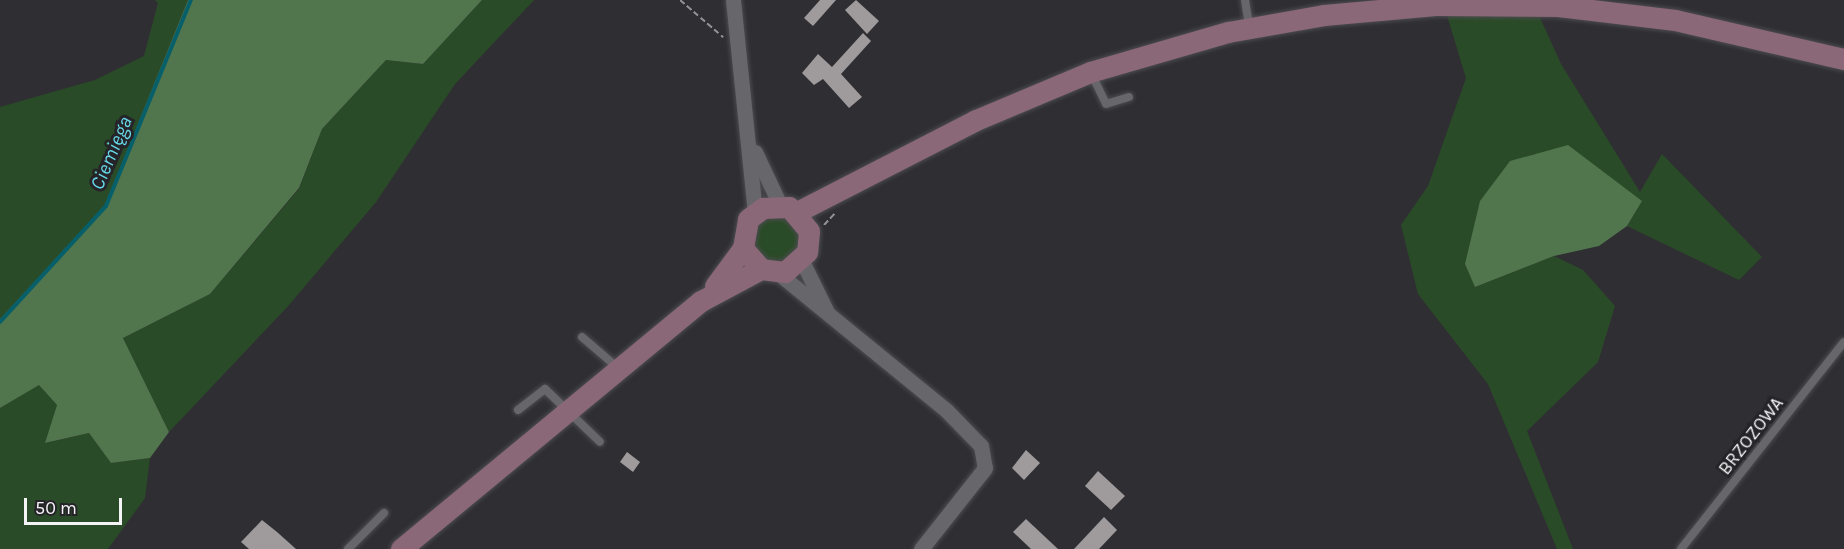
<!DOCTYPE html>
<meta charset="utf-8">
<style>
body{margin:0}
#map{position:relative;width:1844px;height:549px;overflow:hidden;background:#2f2f33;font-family:Karla,sans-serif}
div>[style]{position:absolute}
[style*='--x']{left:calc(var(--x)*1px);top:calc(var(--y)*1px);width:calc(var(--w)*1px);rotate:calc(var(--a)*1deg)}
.green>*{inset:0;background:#2a4b27}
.forest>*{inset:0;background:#51754d}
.stream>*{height:4px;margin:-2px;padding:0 2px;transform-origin:2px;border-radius:2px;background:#065f69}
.building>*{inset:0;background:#9f9a9c}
.path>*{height:2px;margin-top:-1px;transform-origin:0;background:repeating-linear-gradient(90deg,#939397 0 6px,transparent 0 9px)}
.roads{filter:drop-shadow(0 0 2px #4c4c4f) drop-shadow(0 0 2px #4c4c4f)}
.service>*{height:8px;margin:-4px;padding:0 4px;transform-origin:4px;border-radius:4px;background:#67676b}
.minor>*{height:15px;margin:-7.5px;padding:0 7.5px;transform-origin:7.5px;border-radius:7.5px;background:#67676b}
.secondary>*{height:21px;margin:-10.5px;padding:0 10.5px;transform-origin:10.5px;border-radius:10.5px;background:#8b6878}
span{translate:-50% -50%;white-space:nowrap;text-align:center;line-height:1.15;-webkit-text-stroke:6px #252529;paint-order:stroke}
.street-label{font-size:18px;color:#f4f4f7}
.water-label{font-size:20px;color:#68d9e9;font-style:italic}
.scale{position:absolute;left:24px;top:498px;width:98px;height:27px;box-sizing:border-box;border:3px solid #f4f4f7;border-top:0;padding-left:8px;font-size:18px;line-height:21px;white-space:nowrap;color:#f4f4f7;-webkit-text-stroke:4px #252529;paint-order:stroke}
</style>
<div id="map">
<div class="green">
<div style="clip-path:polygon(155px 0,188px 0,105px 205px,0 319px,0 107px,95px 80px,144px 56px,158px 3px)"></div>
<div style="clip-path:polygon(482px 0,534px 0,455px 84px,376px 202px,289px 305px,169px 432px,123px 338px,210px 294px,299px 189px,322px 129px,386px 60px,423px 64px)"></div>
<div style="clip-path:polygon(1532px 0,1561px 64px,1640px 192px,1662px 154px,1762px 257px,1739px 280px,1627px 226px,1642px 201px,1475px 287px,1554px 256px,1583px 270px,1615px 306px,1598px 362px,1527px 431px,1573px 549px,1557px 549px,1488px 384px,1418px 294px,1401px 225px,1428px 186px,1466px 78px,1446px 12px)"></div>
<div style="clip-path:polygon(781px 213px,802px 236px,793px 258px,770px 264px,755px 254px,753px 228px,757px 221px)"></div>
<div style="clip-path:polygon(39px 384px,57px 405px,46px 443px,89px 433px,111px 463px,150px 458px,145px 498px,108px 549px,0 549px,0 408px)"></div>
</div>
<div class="forest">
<div style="clip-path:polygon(188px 0,482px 0,423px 64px,386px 60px,322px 129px,299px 188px,210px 294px,123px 338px,169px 432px,150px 458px,111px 463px,89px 433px,45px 443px,57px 405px,39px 385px,0 408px,0 319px,105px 205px)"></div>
<div style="clip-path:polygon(1568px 145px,1642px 201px,1627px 226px,1599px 246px,1554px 256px,1475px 287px,1465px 264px,1480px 201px,1510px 161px)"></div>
</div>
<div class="stream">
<div style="--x:0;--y:322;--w:157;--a:-47.6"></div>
<div style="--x:106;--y:206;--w:223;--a:-67.6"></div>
</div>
<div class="building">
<div style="clip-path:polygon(820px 0,836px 0,813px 26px,804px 18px)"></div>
<div style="clip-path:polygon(856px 0,879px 21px,867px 34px,845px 10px)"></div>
<div style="clip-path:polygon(863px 33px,871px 41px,841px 74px,862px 97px,849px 108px,823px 79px,814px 85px,802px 73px,818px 54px,832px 67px)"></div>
<div style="clip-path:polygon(1026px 450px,1040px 463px,1024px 480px,1012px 468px)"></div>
<div style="clip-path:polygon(627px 452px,640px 462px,633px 472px,620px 462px)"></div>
<div style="clip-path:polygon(1098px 471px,1125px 496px,1111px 510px,1085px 486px)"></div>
<div style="clip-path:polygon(1104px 517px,1117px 530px,1099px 549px,1074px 549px)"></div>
<div style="clip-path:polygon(1026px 519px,1058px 549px,1031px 549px,1013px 532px)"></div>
<div style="clip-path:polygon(262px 520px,277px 532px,296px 549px,249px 549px,241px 542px)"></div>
</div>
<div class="path">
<div style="--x:680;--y:0;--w:57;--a:40.7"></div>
<div style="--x:824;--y:225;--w:18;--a:-47"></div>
</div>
<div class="roads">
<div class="service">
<div style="--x:1245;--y:0;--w:26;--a:81"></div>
<div style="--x:1091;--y:73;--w:34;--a:64"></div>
<div style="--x:1106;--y:104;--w:24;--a:-17"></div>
<div style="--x:582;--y:337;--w:46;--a:40.6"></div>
<div style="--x:518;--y:410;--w:34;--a:-38"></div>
<div style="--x:545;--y:389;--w:76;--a:43.9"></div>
<div style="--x:348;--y:549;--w:51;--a:-45"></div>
<div style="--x:1681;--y:549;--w:263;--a:-51.8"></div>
</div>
<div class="minor">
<div style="--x:733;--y:0;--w:213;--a:84.1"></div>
<div style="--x:755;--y:152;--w:59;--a:64.7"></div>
<div style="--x:802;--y:261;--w:57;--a:63.9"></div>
<div style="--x:778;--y:273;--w:218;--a:39.2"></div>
<div style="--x:947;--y:411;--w:49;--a:45.8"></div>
<div style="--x:981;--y:446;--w:22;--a:80"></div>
<div style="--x:985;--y:468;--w:103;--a:128.3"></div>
</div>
<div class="secondary">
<div style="--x:797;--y:212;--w:201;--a:-27.2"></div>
<div style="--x:976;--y:120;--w:124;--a:-22.8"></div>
<div style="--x:1090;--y:72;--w:144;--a:-16.2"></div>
<div style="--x:1228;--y:32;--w:97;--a:-10"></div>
<div style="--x:1324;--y:15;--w:112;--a:-5.1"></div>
<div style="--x:1436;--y:5;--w:122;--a:0.5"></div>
<div style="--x:1558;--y:6;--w:118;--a:6.8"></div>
<div style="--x:1675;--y:20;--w:173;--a:13"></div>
<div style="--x:715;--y:286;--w:47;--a:-53.6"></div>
<div style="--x:743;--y:248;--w:29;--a:-80"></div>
<div style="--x:748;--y:219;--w:19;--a:-36"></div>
<div style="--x:763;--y:208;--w:26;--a:-2"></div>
<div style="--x:789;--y:207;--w:31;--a:50"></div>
<div style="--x:809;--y:231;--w:21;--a:95"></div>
<div style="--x:807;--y:252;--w:30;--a:138"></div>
<div style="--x:785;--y:272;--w:24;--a:-173"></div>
<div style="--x:761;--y:269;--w:28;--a:-131"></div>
<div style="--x:401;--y:549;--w:389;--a:-39.6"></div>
<div style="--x:701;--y:301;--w:68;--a:-28.1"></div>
</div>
</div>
<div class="street-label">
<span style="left:1751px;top:436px;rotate:-52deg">BRZOZOWA</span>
</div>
<div class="water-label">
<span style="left:111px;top:153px;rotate:-67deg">Ciemięga</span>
</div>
<div class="scale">50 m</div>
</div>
